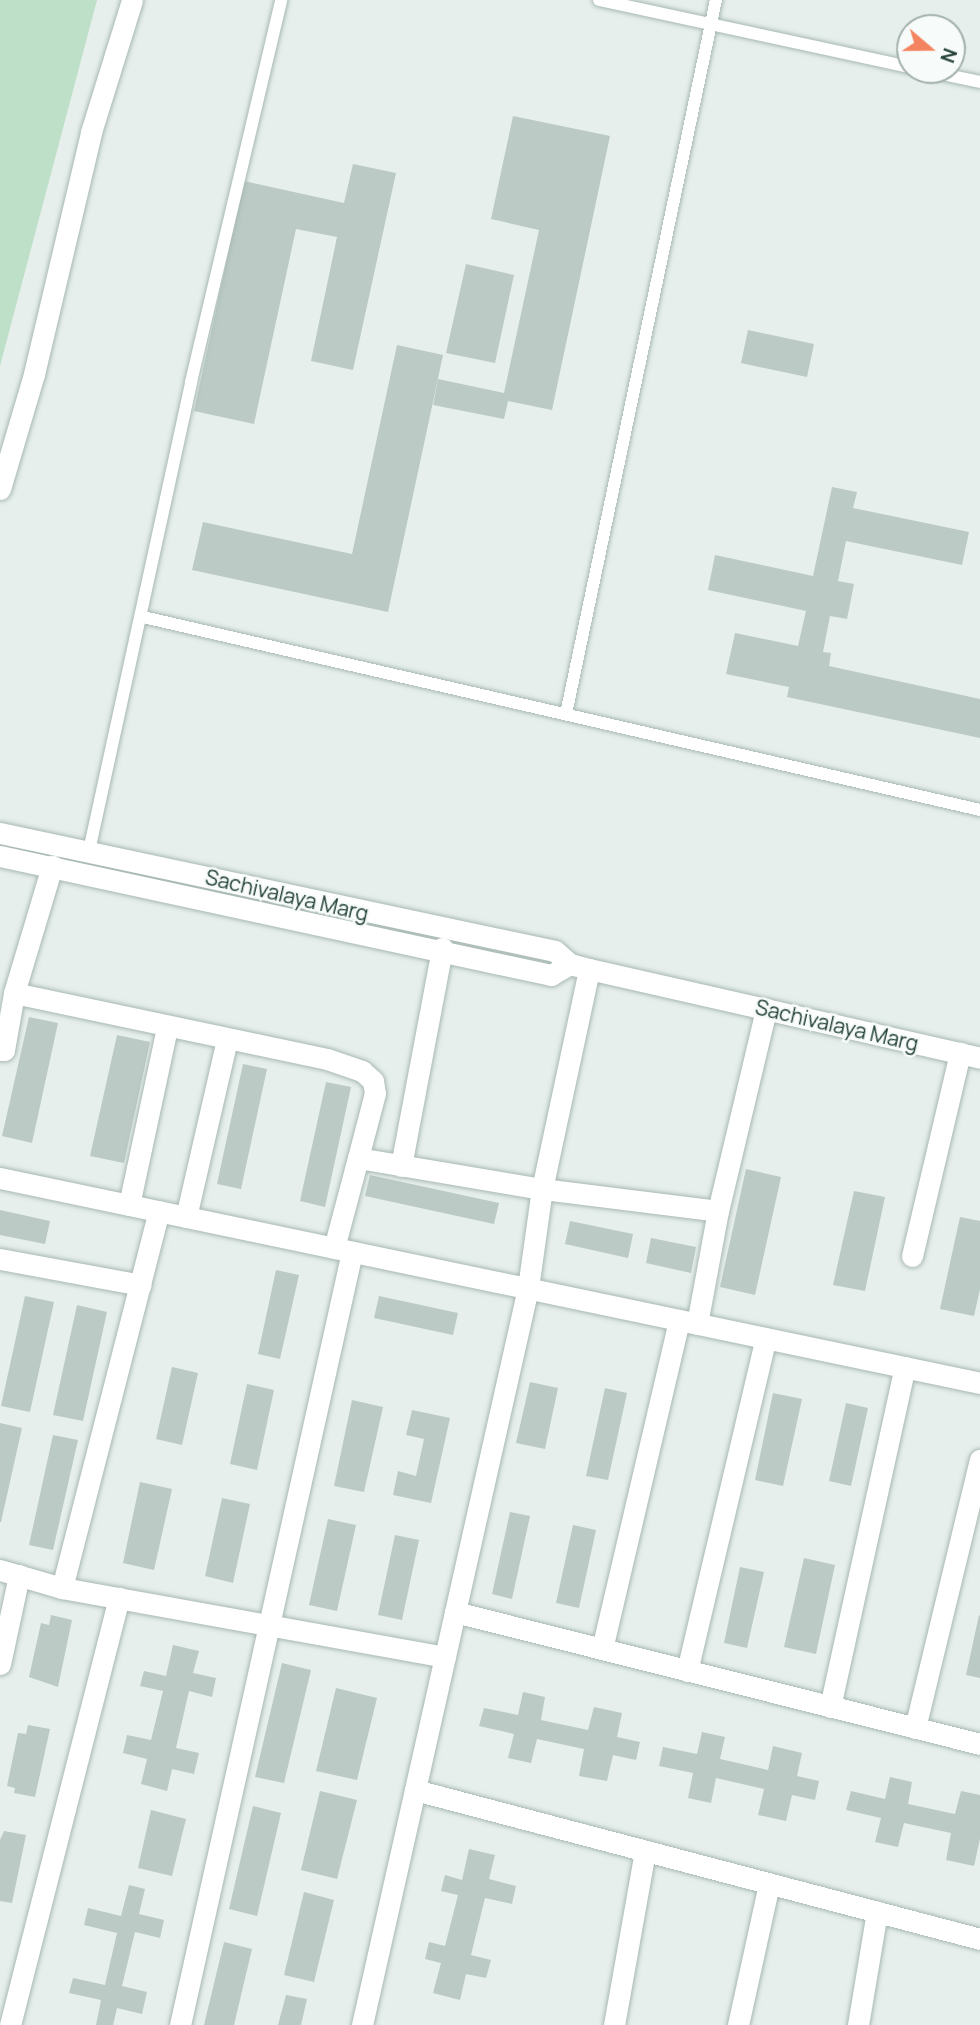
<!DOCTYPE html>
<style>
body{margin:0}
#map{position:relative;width:980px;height:2025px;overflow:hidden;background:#e6efeb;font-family:Manrope,sans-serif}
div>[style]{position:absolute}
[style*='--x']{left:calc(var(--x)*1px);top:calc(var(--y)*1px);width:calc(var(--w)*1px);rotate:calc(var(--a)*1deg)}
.green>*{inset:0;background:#bfe0c8}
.building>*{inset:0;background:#bbcac4}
.roads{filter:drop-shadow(0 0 2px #a8b8b2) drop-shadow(0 0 2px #a8b8b2)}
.service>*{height:12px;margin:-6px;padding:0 6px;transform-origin:6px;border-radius:6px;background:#fff}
.minor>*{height:21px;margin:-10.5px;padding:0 10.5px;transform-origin:10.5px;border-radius:10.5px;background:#fff}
.secondary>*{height:21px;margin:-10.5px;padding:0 10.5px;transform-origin:10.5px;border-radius:10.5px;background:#fff}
span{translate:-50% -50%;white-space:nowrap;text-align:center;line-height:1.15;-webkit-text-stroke:5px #f7fbf9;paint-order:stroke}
.street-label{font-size:21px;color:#24423a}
.north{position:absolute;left:896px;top:14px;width:70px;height:70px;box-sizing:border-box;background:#f7fbf9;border:2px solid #a3b1ad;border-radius:50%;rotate:110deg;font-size:19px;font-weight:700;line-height:28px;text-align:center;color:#24423a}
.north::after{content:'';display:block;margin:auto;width:24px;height:32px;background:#f4845f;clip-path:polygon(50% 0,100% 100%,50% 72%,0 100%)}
</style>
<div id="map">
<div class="green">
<div style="clip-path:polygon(0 0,97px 0,0 366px)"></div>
</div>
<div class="building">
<div style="clip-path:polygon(513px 116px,610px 136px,552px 410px,508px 401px,504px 419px,433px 405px,438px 379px,504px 393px,539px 230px,491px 219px)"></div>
<div style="clip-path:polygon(353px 164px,396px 173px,353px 370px,311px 361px,337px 237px,296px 229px,254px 424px,194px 411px,244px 181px,344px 203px)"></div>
<div style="clip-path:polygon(466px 264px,514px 275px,495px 363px,446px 353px)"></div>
<div style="clip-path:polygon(748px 330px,814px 344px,807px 377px,741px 363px)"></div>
<div style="clip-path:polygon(397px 345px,443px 355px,388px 612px,192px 570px,203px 522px,352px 554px)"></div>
<div style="clip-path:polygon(832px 487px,857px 492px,853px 508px,969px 532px,962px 565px,846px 541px,838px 581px,854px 584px,847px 619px,830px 616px,823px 652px,831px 653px,829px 666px,980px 699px,980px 738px,787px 697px,789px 687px,726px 674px,735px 633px,798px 646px,806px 611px,708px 590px,715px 555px,813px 576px)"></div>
<div style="clip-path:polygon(29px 1017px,58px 1023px,32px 1143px,2px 1136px)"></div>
<div style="clip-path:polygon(117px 1035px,150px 1042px,124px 1163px,90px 1156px)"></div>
<div style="clip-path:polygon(243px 1064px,267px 1069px,241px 1189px,217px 1184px)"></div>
<div style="clip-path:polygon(326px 1082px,351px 1087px,325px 1207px,300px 1201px)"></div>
<div style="clip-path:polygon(746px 1169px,781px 1177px,755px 1295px,720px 1287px)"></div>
<div style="clip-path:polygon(370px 1175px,499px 1203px,494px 1224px,365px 1196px)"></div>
<div style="clip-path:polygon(854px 1191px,885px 1197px,865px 1291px,833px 1285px)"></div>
<div style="clip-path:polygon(0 1210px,50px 1221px,45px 1244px,0 1235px)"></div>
<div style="clip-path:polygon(960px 1217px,980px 1221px,980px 1289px,974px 1316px,940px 1309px)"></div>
<div style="clip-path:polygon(570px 1221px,633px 1234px,628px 1258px,565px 1244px)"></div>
<div style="clip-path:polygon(651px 1238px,696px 1247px,691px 1273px,646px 1263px)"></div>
<div style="clip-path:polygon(276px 1270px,299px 1275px,280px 1359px,258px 1354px)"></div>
<div style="clip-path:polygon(25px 1296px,54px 1302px,30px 1412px,1px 1406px)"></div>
<div style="clip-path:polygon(379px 1296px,458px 1313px,453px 1335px,374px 1318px)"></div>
<div style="clip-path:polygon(77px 1305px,107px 1312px,83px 1421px,53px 1415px)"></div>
<div style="clip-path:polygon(172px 1367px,198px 1373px,182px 1445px,156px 1439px)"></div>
<div style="clip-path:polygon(530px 1382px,558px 1388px,545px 1449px,516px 1443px)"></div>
<div style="clip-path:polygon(247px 1384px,274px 1390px,257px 1470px,230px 1464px)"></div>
<div style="clip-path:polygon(605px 1388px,627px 1393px,608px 1480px,586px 1476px)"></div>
<div style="clip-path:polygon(773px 1393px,802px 1399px,783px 1486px,755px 1480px)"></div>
<div style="clip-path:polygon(352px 1400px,383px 1407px,364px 1492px,334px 1486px)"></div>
<div style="clip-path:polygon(846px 1403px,868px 1408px,851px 1486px,829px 1481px)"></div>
<div style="clip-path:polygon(412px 1410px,450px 1418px,431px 1503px,393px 1495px,398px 1471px,416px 1476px,424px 1439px,406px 1435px)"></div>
<div style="clip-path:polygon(0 1423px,22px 1428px,1px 1522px,0 1522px)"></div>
<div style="clip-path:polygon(53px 1435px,78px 1440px,53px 1550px,29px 1545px)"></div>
<div style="clip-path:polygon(140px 1482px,172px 1489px,154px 1570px,123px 1563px)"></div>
<div style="clip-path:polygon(222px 1498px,250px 1504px,233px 1583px,205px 1576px)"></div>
<div style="clip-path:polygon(510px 1512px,530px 1516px,512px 1599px,492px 1594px)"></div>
<div style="clip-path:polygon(328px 1519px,356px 1525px,337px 1611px,309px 1605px)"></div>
<div style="clip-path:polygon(573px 1525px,596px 1530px,579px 1608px,556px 1603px)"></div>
<div style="clip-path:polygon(395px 1535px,419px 1540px,402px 1620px,378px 1615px)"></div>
<div style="clip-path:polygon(804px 1558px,835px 1565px,816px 1654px,784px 1647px)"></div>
<div style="clip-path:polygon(740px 1567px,764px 1572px,747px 1648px,724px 1643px)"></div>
<div style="clip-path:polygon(51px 1615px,72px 1620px,58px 1687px,29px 1677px,41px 1623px,49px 1625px)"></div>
<div style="clip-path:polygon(979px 1615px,980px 1616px,980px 1678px,966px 1675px)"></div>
<div style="clip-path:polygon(173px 1645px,199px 1651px,193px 1673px,216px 1678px,212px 1697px,189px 1691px,176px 1748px,199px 1753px,194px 1774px,172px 1769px,167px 1791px,141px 1784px,147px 1759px,123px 1753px,127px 1735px,151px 1740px,163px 1691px,140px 1686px,144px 1671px,166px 1676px)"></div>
<div style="clip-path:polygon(282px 1663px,311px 1670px,284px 1783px,255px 1777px)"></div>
<div style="clip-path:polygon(336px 1688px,377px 1698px,357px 1780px,316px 1771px)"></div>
<div style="clip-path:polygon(523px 1692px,545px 1697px,541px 1720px,588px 1730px,594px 1707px,622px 1713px,617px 1737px,640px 1742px,636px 1760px,613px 1755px,607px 1781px,579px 1776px,584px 1749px,537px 1739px,531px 1763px,508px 1758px,514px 1734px,479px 1726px,484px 1708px,518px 1715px)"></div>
<div style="clip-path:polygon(28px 1725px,50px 1729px,35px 1797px,14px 1793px,15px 1788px,7px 1786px,18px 1733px,26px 1734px)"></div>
<div style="clip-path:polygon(702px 1732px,725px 1737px,720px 1759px,768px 1770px,773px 1746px,802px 1753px,797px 1776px,819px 1781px,815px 1800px,792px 1795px,786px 1821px,758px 1815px,764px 1789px,716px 1778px,711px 1803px,688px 1798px,693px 1773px,659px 1766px,663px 1747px,697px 1754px)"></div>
<div style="clip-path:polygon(890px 1777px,912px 1782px,908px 1804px,955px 1814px,961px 1791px,980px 1795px,980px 1839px,974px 1866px,946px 1860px,951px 1833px,904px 1823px,898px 1847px,875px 1842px,881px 1818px,846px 1810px,851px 1791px,885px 1799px)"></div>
<div style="clip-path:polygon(320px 1791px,357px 1800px,337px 1879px,301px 1870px)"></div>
<div style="clip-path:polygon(253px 1806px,281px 1813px,257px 1916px,229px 1909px)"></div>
<div style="clip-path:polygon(151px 1810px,186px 1819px,172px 1876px,138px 1868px)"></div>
<div style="clip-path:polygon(4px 1831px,26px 1835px,12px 1903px,0 1901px,0 1840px)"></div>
<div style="clip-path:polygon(469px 1849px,495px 1855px,489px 1879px,516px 1886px,512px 1904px,485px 1898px,471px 1955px,491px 1960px,486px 1978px,466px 1974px,460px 2000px,433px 1993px,441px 1963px,425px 1959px,429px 1942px,445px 1946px,458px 1895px,441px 1891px,445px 1875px,462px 1880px)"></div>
<div style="clip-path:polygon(129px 1885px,145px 1889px,139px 1914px,164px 1920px,160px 1938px,135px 1932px,122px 1986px,147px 1992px,142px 2014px,117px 2008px,113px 2025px,96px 2025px,101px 2000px,69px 1993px,73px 1978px,105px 1985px,117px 1933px,84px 1925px,88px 1908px,121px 1916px)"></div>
<div style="clip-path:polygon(304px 1892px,334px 1900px,314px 1982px,284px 1975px)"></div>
<div style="clip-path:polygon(224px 1942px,252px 1949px,234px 2025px,204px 2025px)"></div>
<div style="clip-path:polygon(286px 1995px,307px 1999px,301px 2025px,278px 2025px)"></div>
</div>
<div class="roads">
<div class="service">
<div style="--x:599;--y:0;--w:318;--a:12.2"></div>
<div style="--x:923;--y:70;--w:58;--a:11.9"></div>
<div style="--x:143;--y:617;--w:859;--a:12.98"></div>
<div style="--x:566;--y:714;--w:730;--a:-78.14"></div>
<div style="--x:89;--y:851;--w:480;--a:-77.7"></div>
<div style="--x:191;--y:382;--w:392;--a:-76.7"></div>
</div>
<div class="minor">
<div style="--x:0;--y:489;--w:120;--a:-73.5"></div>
<div style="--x:34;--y:374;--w:249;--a:-76.7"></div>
<div style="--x:91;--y:132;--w:138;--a:-72.7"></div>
<div style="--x:14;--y:993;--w:320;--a:11.9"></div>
<div style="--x:327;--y:1059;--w:37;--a:19"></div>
<div style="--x:362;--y:1071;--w:15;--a:42"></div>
<div style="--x:373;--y:1081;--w:12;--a:81"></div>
<div style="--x:375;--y:1093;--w:67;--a:104.7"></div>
<div style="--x:358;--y:1158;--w:187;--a:9.6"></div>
<div style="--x:542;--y:1189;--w:177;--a:7.1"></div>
<div style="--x:0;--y:1050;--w:4;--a:0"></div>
<div style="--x:4;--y:1050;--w:58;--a:-80"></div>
<div style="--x:14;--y:993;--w:133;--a:-73.3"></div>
<div style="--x:401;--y:1166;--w:222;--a:-79.3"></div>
<div style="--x:0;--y:1178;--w:1001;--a:11.81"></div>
<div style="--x:129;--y:1205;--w:182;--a:-77.9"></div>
<div style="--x:186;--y:1217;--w:182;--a:-77"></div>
<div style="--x:334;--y:1248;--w:93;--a:-75.1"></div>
<div style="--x:912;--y:1256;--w:209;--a:-76.7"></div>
<div style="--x:0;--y:1259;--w:143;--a:10.4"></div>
<div style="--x:697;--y:1324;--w:115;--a:-79.5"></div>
<div style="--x:718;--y:1211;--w:208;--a:-76.6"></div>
<div style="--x:0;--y:1570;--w:65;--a:16.2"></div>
<div style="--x:62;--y:1588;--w:389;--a:10.2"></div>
<div style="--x:62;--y:1588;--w:389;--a:-75.6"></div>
<div style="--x:455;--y:1612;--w:541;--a:14.11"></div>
<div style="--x:602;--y:1649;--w:338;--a:-76.8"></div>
<div style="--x:0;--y:1664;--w:91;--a:-77.9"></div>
<div style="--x:687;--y:1671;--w:342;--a:-76.7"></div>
<div style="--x:830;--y:1707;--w:348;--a:-77.6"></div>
<div style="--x:915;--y:1728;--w:276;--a:-76.4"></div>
<div style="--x:415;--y:1790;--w:584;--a:14.77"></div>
<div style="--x:10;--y:2025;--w:441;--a:-75.7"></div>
<div style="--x:180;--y:2025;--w:792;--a:-77.46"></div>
<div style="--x:362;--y:2025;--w:755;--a:-77.31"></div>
<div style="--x:528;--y:1288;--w:100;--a:-82"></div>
<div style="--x:542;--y:1189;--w:225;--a:-77.9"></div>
<div style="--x:614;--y:2025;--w:177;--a:-79.9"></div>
<div style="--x:738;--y:2025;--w:144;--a:-77.6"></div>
<div style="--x:858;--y:2025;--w:115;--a:-80.5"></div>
</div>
<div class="secondary">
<div style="--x:0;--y:833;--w:567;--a:12"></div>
<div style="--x:555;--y:951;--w:20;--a:41"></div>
<div style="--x:570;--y:964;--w:20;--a:15"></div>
<div style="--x:589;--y:969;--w:401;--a:12.8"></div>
<div style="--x:0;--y:856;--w:564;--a:12.19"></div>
<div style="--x:551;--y:975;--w:22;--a:-30"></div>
</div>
</div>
<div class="street-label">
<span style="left:287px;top:895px;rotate:13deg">Sachivalaya Marg</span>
<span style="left:837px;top:1025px;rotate:13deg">Sachivalaya Marg</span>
</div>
<div class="north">N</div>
</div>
